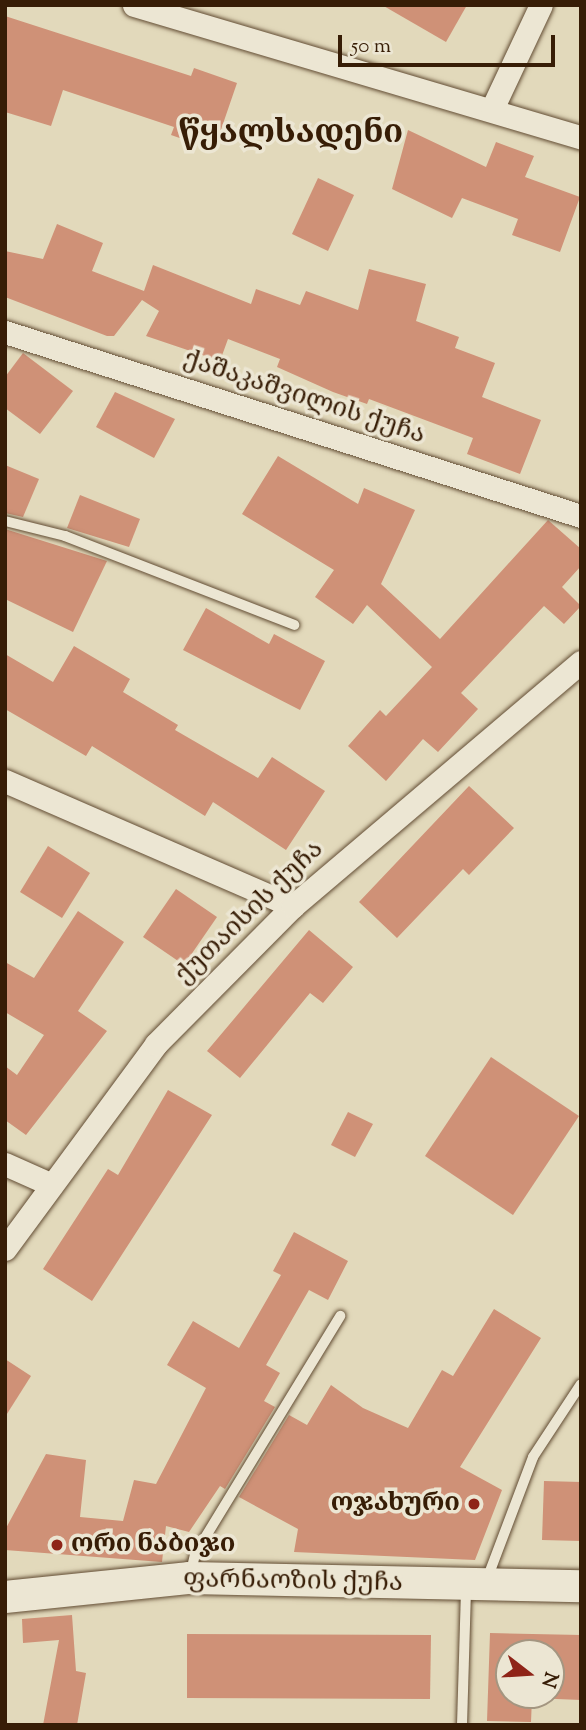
<!DOCTYPE html>
<meta charset="utf-8">
<style>
body{margin:0}
#map{position:relative;width:586px;height:1730px;overflow:hidden;background:#e2d9bb;font-family:"Sorts Mill Goudy","Noto Serif Georgian",serif}
div>[style]{position:absolute}
[style*='--x']{left:calc(var(--x)*1px);top:calc(var(--y)*1px);width:calc(var(--w)*1px);rotate:calc(var(--a)*1deg)}
.building>*{inset:0;background:#cf9177}
.roads{filter:drop-shadow(0 0 2px #624c33) drop-shadow(0 0 2px #624c33)}
.lane>*{height:10px;margin:-5px;padding:0 5px;transform-origin:5px;border-radius:5px;background:#ece6d3}
.street>*{height:23px;margin:-11.5px;padding:0 11.5px;transform-origin:11.5px;border-radius:11.5px;background:#ece6d3}
.secondary>*{height:32px;margin:-16px;padding:0 16px;transform-origin:16px;border-radius:16px;background:#ece6d3}
.dots>*{width:19px;height:19px;translate:-50% -50%;box-sizing:border-box;border:4px solid #ece6d3;border-radius:50%}
span{translate:-50% -50%;white-space:nowrap;text-align:center;line-height:1.15;-webkit-text-stroke:7px #ece6d3;paint-order:stroke}
.street-label{font-size:26px;color:#371d06}
.poi-label{font-size:26px;color:#371d06;font-weight:700}
.right{translate:-100% -50%;text-align:right}
.left{translate:0 -50%;text-align:left}
.district-label{font-size:33px;color:#371d06;font-weight:700}
.frame{position:absolute;inset:0;border:7px solid #371d06;pointer-events:none}
.north{position:absolute;left:495px;top:1639px;width:70px;height:70px;box-sizing:border-box;background:#ece6d3;border:2px solid #a49681;border-radius:50%;rotate:107deg;font-size:19px;font-weight:700;line-height:28px;text-align:center;color:#371d06}
.north::after{content:'';display:block;margin:auto;width:24px;height:32px;background:#8f2418;clip-path:polygon(50% 0,100% 100%,50% 72%,0 100%)}
.scale{position:absolute;left:338px;top:35px;width:217px;height:32px;box-sizing:border-box;border:4px solid #371d06;border-top:0;padding-left:9px;font-size:21px;line-height:24px;white-space:nowrap;color:#371d06;-webkit-text-stroke:5px #ece6d3;paint-order:stroke}
</style>
<div id="map">
<div class="building">
<div style="clip-path:polygon(382px 5px,467px 5px,446px 42px)"></div>
<div style="clip-path:polygon(5px 16px,191px 76px,194px 68px,237px 83px,214px 150px,171px 135px,174px 127px,63px 90px,51px 126px,5px 112px)"></div>
<div style="clip-path:polygon(408px 130px,486px 167px,496px 142px,534px 156px,525px 177px,580px 197px,560px 252px,512px 235px,518px 219px,462px 198px,452px 218px,392px 189px)"></div>
<div style="clip-path:polygon(318px 178px,354px 195px,328px 251px,292px 234px)"></div>
<div style="clip-path:polygon(57px 224px,103px 243px,92px 271px,144px 291px,153px 265px,251px 304px,256px 289px,300px 305px,306px 291px,358px 310px,369px 269px,426px 284px,416px 321px,459px 337px,455px 348px,495px 363px,482px 397px,541px 420px,520px 474px,467px 454px,473px 438px,369px 399px,367px 404px,333px 392px,277px 367px,280px 359px,228px 339px,220px 361px,146px 336px,159px 311px,142px 300px,114px 336px,107px 336px,5px 297px,5px 251px,43px 259px)"></div>
<div style="clip-path:polygon(23px 353px,73px 391px,40px 434px,5px 408px,5px 377px)"></div>
<div style="clip-path:polygon(115px 392px,175px 419px,154px 458px,96px 427px)"></div>
<div style="clip-path:polygon(278px 456px,358px 504px,364px 488px,415px 510px,381px 584px,440px 639px,548px 520px,581px 549px,581px 566px,562px 587px,581px 606px,564px 624px,544px 606px,461px 693px,478px 709px,438px 752px,423px 739px,386px 781px,348px 746px,380px 710px,386px 716px,432px 667px,367px 605px,353px 624px,315px 597px,334px 570px,242px 514px)"></div>
<div style="clip-path:polygon(5px 465px,39px 479px,23px 517px,5px 513px)"></div>
<div style="clip-path:polygon(80px 495px,140px 519px,129px 547px,67px 528px)"></div>
<div style="clip-path:polygon(5px 529px,107px 561px,73px 632px,5px 599px)"></div>
<div style="clip-path:polygon(206px 608px,269px 644px,274px 634px,325px 661px,300px 710px,183px 650px)"></div>
<div style="clip-path:polygon(74px 646px,130px 679px,123px 692px,178px 725px,175px 730px,258px 778px,272px 757px,325px 791px,286px 850px,213px 802px,205px 816px,92px 746px,86px 756px,5px 709px,5px 654px,53px 682px)"></div>
<div style="clip-path:polygon(469px 786px,514px 828px,469px 875px,463px 869px,397px 938px,359px 902px)"></div>
<div style="clip-path:polygon(48px 846px,90px 873px,62px 918px,20px 892px)"></div>
<div style="clip-path:polygon(176px 889px,217px 917px,184px 965px,143px 937px)"></div>
<div style="clip-path:polygon(78px 911px,124px 942px,78px 1011px,107px 1031px,26px 1135px,5px 1120px,5px 1066px,17px 1075px,44px 1035px,5px 1012px,5px 962px,34px 978px)"></div>
<div style="clip-path:polygon(309px 930px,353px 967px,323px 1003px,310px 993px,240px 1078px,207px 1051px)"></div>
<div style="clip-path:polygon(491px 1057px,579px 1116px,513px 1215px,425px 1156px)"></div>
<div style="clip-path:polygon(168px 1090px,212px 1115px,92px 1301px,43px 1269px,108px 1169px,118px 1175px)"></div>
<div style="clip-path:polygon(348px 1112px,373px 1124px,355px 1157px,331px 1145px)"></div>
<div style="clip-path:polygon(294px 1232px,348px 1261px,328px 1300px,309px 1290px,266px 1365px,280px 1373px,264px 1401px,275px 1407px,225px 1489px,220px 1486px,189px 1532px,166px 1526px,162px 1562px,5px 1550px,5px 1530px,46px 1454px,86px 1460px,80px 1517px,123px 1521px,134px 1480px,156px 1484px,206px 1388px,167px 1365px,193px 1321px,239px 1348px,281px 1275px,273px 1271px)"></div>
<div style="clip-path:polygon(494px 1309px,541px 1338px,460px 1467px,502px 1490px,475px 1560px,294px 1552px,298px 1529px,239px 1497px,289px 1415px,307px 1425px,331px 1385px,363px 1408px,408px 1428px,442px 1370px,453px 1376px)"></div>
<div style="clip-path:polygon(5px 1359px,31px 1376px,5px 1417px)"></div>
<div style="clip-path:polygon(544px 1481px,581px 1482px,581px 1541px,542px 1540px)"></div>
<div style="clip-path:polygon(72px 1615px,76px 1671px,86px 1673px,77px 1725px,43px 1725px,59px 1640px,23px 1643px,22px 1619px)"></div>
<div style="clip-path:polygon(evenodd,490px 1633px,581px 1635px,581px 1700px,532px 1698px,531px 1722px,487px 1721px,490px 1633px,509px 1653px,551px 1653px,551px 1695px,509px 1695px,509px 1653px)"></div>
<div style="clip-path:polygon(187px 1634px,431px 1635px,430px 1699px,187px 1698px)"></div>
</div>
<div class="roads">
<div class="lane">
<div style="--x:5;--y:521;--w:62;--a:14"></div>
<div style="--x:65;--y:536;--w:246;--a:21.2"></div>
<div style="--x:190;--y:1576;--w:23;--a:-77"></div>
<div style="--x:195;--y:1554;--w:279;--a:-58.6"></div>
<div style="--x:487;--y:1579;--w:130;--a:-69.3"></div>
<div style="--x:533;--y:1457;--w:87;--a:-56.7"></div>
<div style="--x:462;--y:1725;--w:137;--a:-88.3"></div>
</div>
<div class="street">
<div style="--x:134;--y:5;--w:466;--a:16.5"></div>
<div style="--x:492;--y:109;--w:115;--a:-64.8"></div>
<div style="--x:5;--y:332;--w:605;--a:17.72"></div>
<div style="--x:5;--y:781;--w:314;--a:23.5"></div>
<div style="--x:5;--y:1164;--w:51;--a:24.1"></div>
<div style="--x:5;--y:1249;--w:255;--a:-53.6"></div>
<div style="--x:156;--y:1044;--w:194;--a:-45.2"></div>
<div style="--x:293;--y:906;--w:377;--a:-40.3"></div>
</div>
<div class="secondary">
<div style="--x:5;--y:1597;--w:186;--a:-5.9"></div>
<div style="--x:190;--y:1578;--w:391;--a:1.2"></div>
</div>
</div>
<div class="dots">
<div style="left:474px;top:1504px;background:#8f2418"></div>
<div style="left:57px;top:1545px;background:#8f2418"></div>
</div>
<div class="street-label">
<span style="left:304px;top:398px;rotate:18deg">ქაშაკაშვილის ქუჩა</span>
<span style="left:250px;top:913px;rotate:-44deg">ქუთაისის ქუჩა</span>
<span style="left:293px;top:1582px;rotate:1deg">ფარნაოზის ქუჩა</span>
</div>
<div class="poi-label">
<span class="right" style="left:460px;top:1504px">ოჯახური</span>
<span class="left" style="left:71px;top:1545px">ორი ნაბიჯი</span>
</div>
<div class="district-label">
<span style="left:291px;top:135px">წყალსადენი</span>
</div>
<div class="frame"></div>
<div class="north">N</div>
<div class="scale">50 m</div>
</div>
